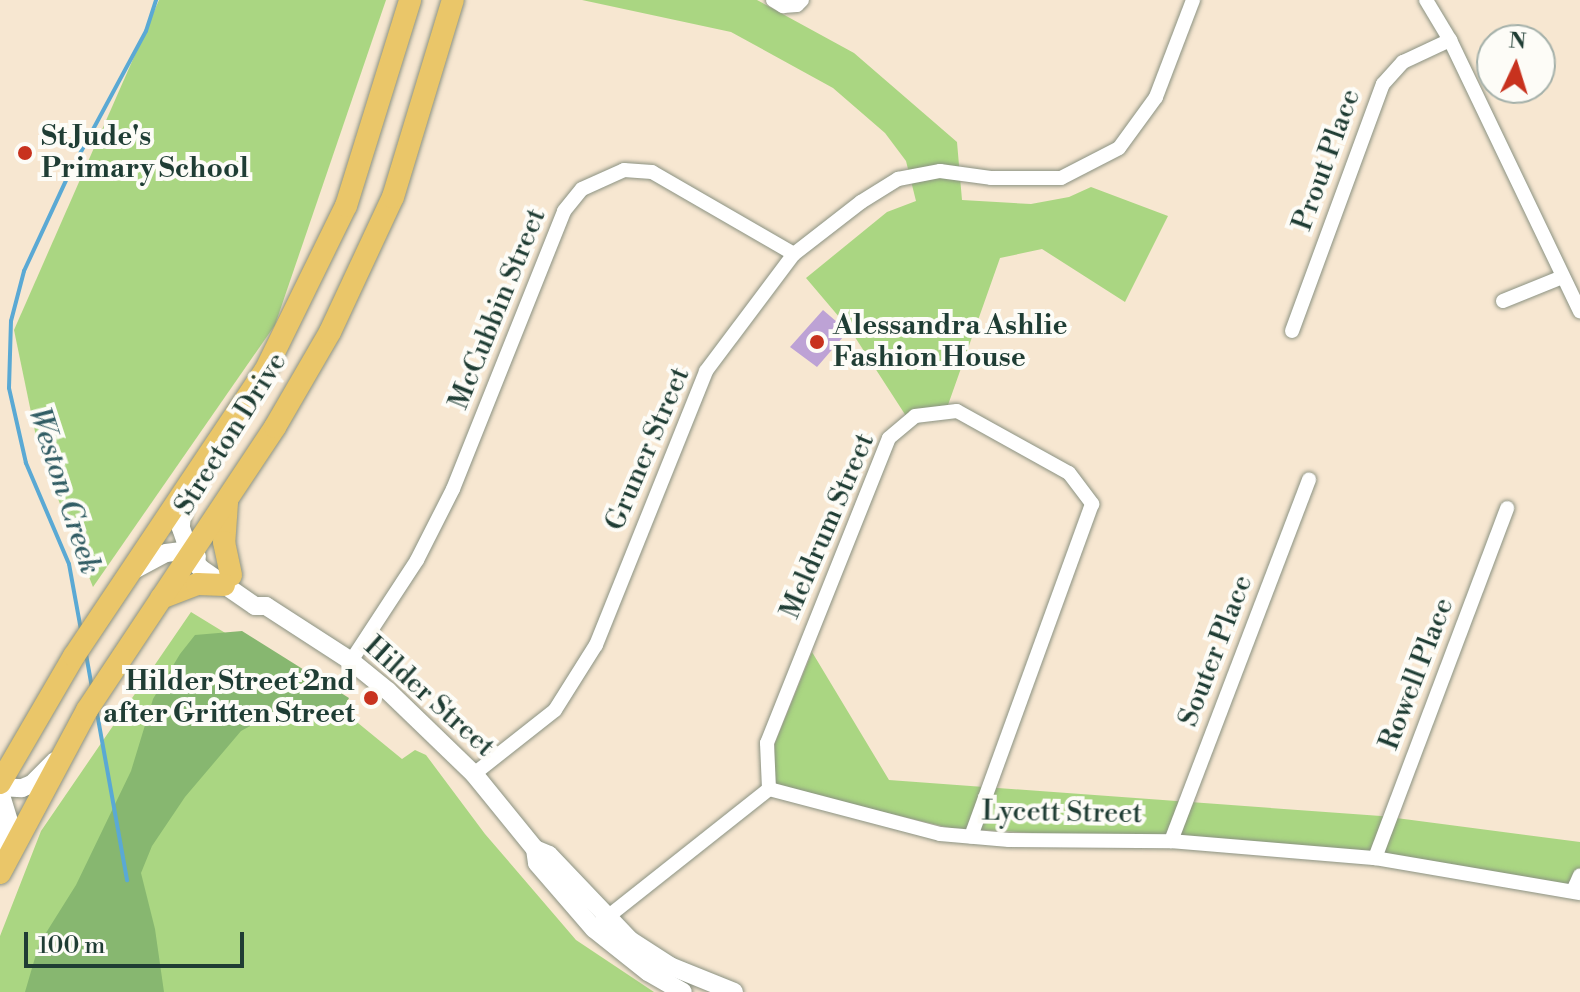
<!DOCTYPE html>
<style>
body{margin:0}
#map{position:relative;width:1580px;height:992px;overflow:hidden;background:#f7e7d1;font-family:"Libre Bodoni",serif}
div>[style]{position:absolute}
[style*='--x']{left:calc(var(--x)*1px);top:calc(var(--y)*1px);width:calc(var(--w)*1px);rotate:calc(var(--a)*1deg)}
.green>*{inset:0;background:#aad682}
.forest>*{inset:0;background:#87b770}
.stream>*{height:4px;margin:-2px;padding:0 2px;transform-origin:2px;border-radius:2px;background:#5aa9d4}
.building>*{inset:0;background:#bda2d5}
.roads{filter:drop-shadow(0 0 2px #8b9282) drop-shadow(0 0 2px #8b9282)}
.minor>*{height:14px;margin:-7px;padding:0 7px;transform-origin:7px;border-radius:7px;background:#fff}
.tertiary>*{height:18px;margin:-9px;padding:0 9px;transform-origin:9px;border-radius:9px;background:#fff}
.primary>*{height:22px;margin:-11px;padding:0 11px;transform-origin:11px;border-radius:11px;background:#eac669}
.dots>*{width:22px;height:22px;translate:-50% -50%;box-sizing:border-box;border:4px solid #fdfcf7;border-radius:50%}
span{translate:-50% -50%;white-space:nowrap;text-align:center;line-height:1.15;-webkit-text-stroke:8px #fdfcf7;paint-order:stroke}
.poi-label{font-size:28px;color:#1f3d34;font-weight:700}
.left{translate:0 -50%;text-align:left}
.right{translate:-100% -50%;text-align:right}
.street-label{font-size:28px;color:#1f3d34}
.water-label{font-size:30px;color:#315d64;font-style:italic}
.north{position:absolute;left:1476px;top:24px;width:80px;height:80px;box-sizing:border-box;background:#fdfcf7;border:2px solid #a4b0a9;border-radius:50%;rotate:4deg;font-size:22px;font-weight:700;line-height:32px;text-align:center;color:#1f3d34}
.north::after{content:'';display:block;margin:auto;width:28px;height:36px;background:#c8321e;clip-path:polygon(50% 0,100% 100%,50% 72%,0 100%)}
.scale{position:absolute;left:24px;top:932px;width:220px;height:36px;box-sizing:border-box;border:4px solid #1f3d34;border-top:0;padding-left:10px;font-size:24px;line-height:28px;white-space:nowrap;color:#1f3d34;-webkit-text-stroke:6px #fdfcf7;paint-order:stroke}
</style>
<div id="map">
<div class="green">
<div style="clip-path:polygon(159px 0,386px 0,275px 325px,93px 587px,39px 451px,14px 330px)"></div>
<div style="clip-path:polygon(582px 0,757px 0,854px 53px,957px 142px,962px 200px,1031px 204px,1069px 197px,1091px 187px,1168px 216px,1125px 302px,1042px 249px,1000px 258px,948px 405px,906px 416px,851px 331px,806px 278px,887px 212px,916px 201px,906px 161px,885px 133px,833px 88px,731px 32px)"></div>
<div style="clip-path:polygon(191px 612px,314px 687px,402px 759px,415px 750px,426px 755px,485px 834px,576px 940px,654px 992px,0 992px,0 936px,41px 831px)"></div>
<div style="clip-path:polygon(812px 652px,889px 780px,1381px 816px,1580px 842px,1580px 889px,1371px 853px,950px 828px,771px 785px,775px 743px)"></div>
</div>
<div class="forest">
<div style="clip-path:polygon(242px 631px,349px 698px,337px 721px,268px 716px,241px 731px,185px 797px,152px 846px,141px 873px,155px 929px,164px 992px,25px 992px,39px 944px,76px 885px,131px 771px,153px 699px,180px 654px,195px 635px)"></div>
</div>
<div class="stream">
<div style="--x:81;--y:630;--w:67;--a:-100.3"></div>
<div style="--x:69;--y:564;--w:110;--a:-113.1"></div>
<div style="--x:26;--y:463;--w:77;--a:-102.8"></div>
<div style="--x:9;--y:388;--w:67;--a:-88.3"></div>
<div style="--x:11;--y:321;--w:52;--a:-75.4"></div>
<div style="--x:24;--y:271;--w:107;--a:-65.1"></div>
<div style="--x:69;--y:174;--w:162;--a:-61.7"></div>
<div style="--x:146;--y:31;--w:33;--a:-72"></div>
<div style="--x:86;--y:654;--w:36;--a:80"></div>
<div style="--x:97;--y:713;--w:170;--a:79.8"></div>
</div>
<div class="building">
<div style="clip-path:polygon(823px 310px,844px 328px,839px 334px,843px 337px,817px 367px,790px 347px)"></div>
</div>
<div class="roads">
<div class="minor">
<div style="--x:773;--y:0;--w:12;--a:31"></div>
<div style="--x:783;--y:6;--w:14;--a:-4"></div>
<div style="--x:797;--y:5;--w:7;--a:-45"></div>
<div style="--x:1426;--y:0;--w:47;--a:59"></div>
<div style="--x:1450;--y:40;--w:301;--a:64.4"></div>
<div style="--x:1503;--y:301;--w:64;--a:-22.1"></div>
<div style="--x:1292;--y:331;--w:263;--a:-69.8"></div>
<div style="--x:1383;--y:84;--w:30;--a:-48"></div>
<div style="--x:1403;--y:62;--w:52;--a:-25.1"></div>
<div style="--x:351;--y:661;--w:121;--a:-56.8"></div>
<div style="--x:417;--y:560;--w:80;--a:-63.1"></div>
<div style="--x:453;--y:489;--w:299;--a:-68.2"></div>
<div style="--x:564;--y:211;--w:28;--a:-51"></div>
<div style="--x:582;--y:189;--w:46;--a:-24.3"></div>
<div style="--x:624;--y:170;--w:28;--a:4"></div>
<div style="--x:652;--y:172;--w:164;--a:30"></div>
<div style="--x:474;--y:774;--w:103;--a:-38.3"></div>
<div style="--x:555;--y:710;--w:77;--a:-57.8"></div>
<div style="--x:596;--y:645;--w:295;--a:-68.1"></div>
<div style="--x:706;--y:371;--w:146;--a:-53.1"></div>
<div style="--x:794;--y:254;--w:85;--a:-37.8"></div>
<div style="--x:861;--y:202;--w:44;--a:-31.9"></div>
<div style="--x:898;--y:179;--w:43;--a:-10.8"></div>
<div style="--x:940;--y:171;--w:51;--a:7.8"></div>
<div style="--x:991;--y:178;--w:70;--a:0"></div>
<div style="--x:1061;--y:178;--w:65;--a:-27.3"></div>
<div style="--x:1119;--y:148;--w:63;--a:-54"></div>
<div style="--x:1156;--y:97;--w:104;--a:-69.1"></div>
<div style="--x:769;--y:789;--w:46;--a:-92.5"></div>
<div style="--x:767;--y:743;--w:328;--a:-68.2"></div>
<div style="--x:889;--y:438;--w:34;--a:-40"></div>
<div style="--x:915;--y:416;--w:42;--a:-6.8"></div>
<div style="--x:957;--y:411;--w:128;--a:29"></div>
<div style="--x:1069;--y:473;--w:39;--a:53"></div>
<div style="--x:1092;--y:504;--w:354;--a:110"></div>
<div style="--x:1171;--y:841;--w:387;--a:-69.1"></div>
<div style="--x:1375;--y:858;--w:374;--a:-69.3"></div>
<div style="--x:1573;--y:891;--w:17;--a:-66"></div>
<div style="--x:600;--y:923;--w:216;--a:-38.4"></div>
<div style="--x:769;--y:789;--w:177;--a:14.7"></div>
<div style="--x:940;--y:834;--w:69;--a:5"></div>
<div style="--x:1009;--y:840;--w:162;--a:0.4"></div>
<div style="--x:1171;--y:841;--w:205;--a:4.8"></div>
<div style="--x:1375;--y:858;--w:208;--a:9.7"></div>
</div>
<div class="tertiary">
<div style="--x:184;--y:491;--w:37;--a:95"></div>
<div style="--x:181;--y:528;--w:28;--a:71"></div>
<div style="--x:190;--y:554;--w:17;--a:54"></div>
<div style="--x:200;--y:568;--w:67;--a:34.6"></div>
<div style="--x:255;--y:606;--w:11;--a:0"></div>
<div style="--x:266;--y:606;--w:101;--a:32.9"></div>
<div style="--x:351;--y:661;--w:48;--a:39"></div>
<div style="--x:388;--y:691;--w:120;--a:44"></div>
<div style="--x:474;--y:774;--w:97;--a:50.9"></div>
<div style="--x:535;--y:849;--w:15;--a:23"></div>
<div style="--x:549;--y:855;--w:117;--a:46.4"></div>
<div style="--x:630;--y:940;--w:48;--a:33"></div>
<div style="--x:670;--y:966;--w:69;--a:22.1"></div>
<div style="--x:132;--y:571;--w:38;--a:-28"></div>
<div style="--x:166;--y:553;--w:14;--a:-8"></div>
<div style="--x:180;--y:551;--w:18;--a:19"></div>
<div style="--x:0;--y:787;--w:22;--a:3"></div>
<div style="--x:22;--y:788;--w:11;--a:-22"></div>
<div style="--x:32;--y:784;--w:33;--a:-45"></div>
<div style="--x:0;--y:792;--w:31;--a:73"></div>
<div style="--x:9;--y:822;--w:34;--a:93"></div>
<div style="--x:535;--y:849;--w:14;--a:82"></div>
<div style="--x:537;--y:863;--w:87;--a:49.2"></div>
<div style="--x:594;--y:929;--w:69;--a:38.5"></div>
<div style="--x:648;--y:972;--w:40;--a:29.7"></div>
</div>
<div class="primary">
<div style="--x:227;--y:503;--w:39;--a:94"></div>
<div style="--x:224;--y:542;--w:34;--a:78"></div>
<div style="--x:161;--y:598;--w:39;--a:-21"></div>
<div style="--x:197;--y:584;--w:27;--a:2"></div>
<div style="--x:0;--y:783;--w:147;--a:-59.8"></div>
<div style="--x:74;--y:656;--w:343;--a:-56.2"></div>
<div style="--x:265;--y:371;--w:184;--a:-63.9"></div>
<div style="--x:346;--y:206;--w:216;--a:-72.7"></div>
<div style="--x:0;--y:873;--w:185;--a:-61.9"></div>
<div style="--x:87;--y:710;--w:340;--a:-56.4"></div>
<div style="--x:275;--y:427;--w:110;--a:-59.9"></div>
<div style="--x:330;--y:332;--w:149;--a:-65"></div>
<div style="--x:393;--y:197;--w:206;--a:-73.1"></div>
</div>
</div>
<div class="dots">
<div style="left:25px;top:153px;background:#c8321e"></div>
<div style="left:817px;top:342px;background:#c8321e"></div>
<div style="left:371px;top:698px;background:#c8321e"></div>
</div>
<div class="poi-label">
<span class="left" style="left:41px;top:153px">St Jude's<br>Primary School</span>
<span class="left" style="left:833px;top:342px">Alessandra Ashlie<br>Fashion House</span>
<span class="right" style="left:355px;top:698px">Hilder Street 2nd<br>after Gritten Street</span>
</div>
<div class="street-label">
<span style="left:1327px;top:160px;rotate:-70deg">Prout Place</span>
<span style="left:498px;top:309px;rotate:-68deg">McCubbin Street</span>
<span style="left:231px;top:434px;rotate:-58deg">Streeton Drive</span>
<span style="left:648px;top:449px;rotate:-67deg">Gruner Street</span>
<span style="left:828px;top:526px;rotate:-67deg">Meldrum Street</span>
<span style="left:1216px;top:651px;rotate:-69deg">Souter Place</span>
<span style="left:1417px;top:674px;rotate:-69deg">Rowell Place</span>
<span style="left:429px;top:697px;rotate:42deg">Hilder Street</span>
<span style="left:1062px;top:813px;rotate:1deg">Lycett Street</span>
</div>
<div class="water-label">
<span style="left:64px;top:491px;rotate:72deg">Weston Creek</span>
</div>
<div class="north">N</div>
<div class="scale">100 m</div>
</div>
